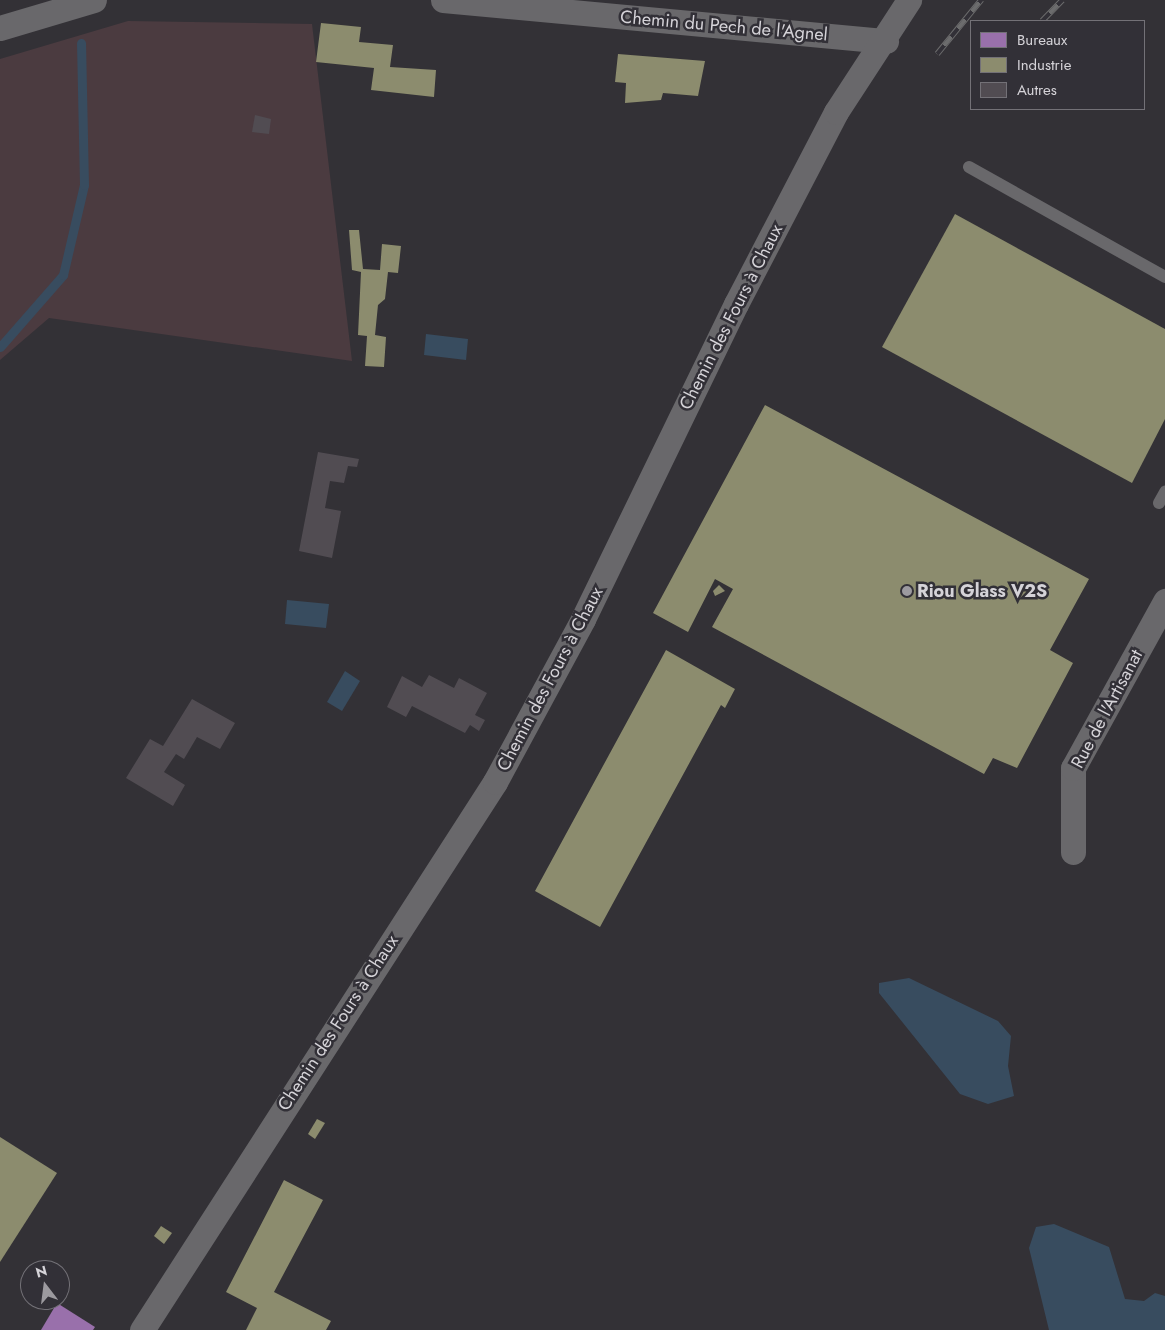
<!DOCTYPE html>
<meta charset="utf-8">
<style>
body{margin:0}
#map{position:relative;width:1165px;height:1330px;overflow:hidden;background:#333136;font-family:Jost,sans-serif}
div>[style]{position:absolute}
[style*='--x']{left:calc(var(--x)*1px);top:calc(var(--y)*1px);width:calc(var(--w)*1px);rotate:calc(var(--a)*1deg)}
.green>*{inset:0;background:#4b3b40}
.water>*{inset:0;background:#384c5f}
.offices>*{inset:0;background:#9970ab}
.industry>*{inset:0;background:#8c8c6e}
.stream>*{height:9px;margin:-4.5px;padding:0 4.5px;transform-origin:4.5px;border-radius:4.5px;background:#384c5f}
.building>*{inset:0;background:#514c52}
.service>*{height:12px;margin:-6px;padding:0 6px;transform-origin:6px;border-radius:6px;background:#69686b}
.minor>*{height:25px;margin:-12.5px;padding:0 12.5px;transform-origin:12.5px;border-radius:12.5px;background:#69686b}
.rail>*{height:5.5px;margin-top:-2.75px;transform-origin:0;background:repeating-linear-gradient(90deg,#323037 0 11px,#6c6c6d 0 22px);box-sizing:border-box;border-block:1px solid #6c6c6d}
.dots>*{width:14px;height:14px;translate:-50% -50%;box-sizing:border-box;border:2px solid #323037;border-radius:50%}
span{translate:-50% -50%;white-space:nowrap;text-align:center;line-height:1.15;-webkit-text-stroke:5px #323037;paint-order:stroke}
.street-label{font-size:18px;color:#d5d3d8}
.poi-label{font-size:18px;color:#d5d3d8;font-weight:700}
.left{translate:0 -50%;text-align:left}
.legend{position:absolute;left:970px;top:20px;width:175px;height:90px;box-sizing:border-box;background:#323037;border:1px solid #737177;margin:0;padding:6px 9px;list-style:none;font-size:15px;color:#d5d3d8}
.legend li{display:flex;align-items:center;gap:10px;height:25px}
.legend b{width:25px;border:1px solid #737177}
.north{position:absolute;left:20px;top:1260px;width:50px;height:50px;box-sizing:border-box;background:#323037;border:1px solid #737177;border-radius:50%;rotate:345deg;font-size:14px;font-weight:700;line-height:20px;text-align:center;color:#d5d3d8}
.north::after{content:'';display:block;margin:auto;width:18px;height:22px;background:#9c9a9f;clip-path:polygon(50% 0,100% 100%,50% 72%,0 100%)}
</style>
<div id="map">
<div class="green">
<div style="clip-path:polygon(128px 21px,312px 24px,352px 361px,49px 318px,0 360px,0 59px)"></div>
</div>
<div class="water">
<div style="clip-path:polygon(426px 334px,468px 339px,466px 360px,424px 355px)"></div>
<div style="clip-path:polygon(287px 600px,329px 604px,326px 628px,285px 624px)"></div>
<div style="clip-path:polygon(345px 671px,360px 681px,342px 711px,327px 702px)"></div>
<div style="clip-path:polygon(909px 978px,998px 1021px,1011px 1036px,1008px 1066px,1014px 1096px,988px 1104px,960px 1094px,879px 993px,879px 983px)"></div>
<div style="clip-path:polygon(1054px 1224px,1109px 1247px,1125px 1299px,1144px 1301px,1155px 1293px,1165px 1296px,1165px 1330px,1049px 1330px,1029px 1248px,1036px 1227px)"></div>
</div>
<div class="offices">
<div style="clip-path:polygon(57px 1303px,95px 1327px,93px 1330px,41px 1330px)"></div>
</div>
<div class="industry">
<div style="clip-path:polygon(321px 23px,361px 27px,359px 42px,393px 45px,390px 67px,436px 70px,434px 97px,371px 90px,374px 68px,316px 62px)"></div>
<div style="clip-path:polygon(618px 54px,705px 61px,698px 96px,663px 93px,661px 100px,625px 103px,626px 83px,615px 82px)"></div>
<div style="clip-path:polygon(955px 214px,1165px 329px,1165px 419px,1132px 483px,882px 347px)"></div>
<div style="clip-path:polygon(349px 230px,359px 230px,363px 269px,380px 270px,382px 244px,401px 246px,398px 273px,388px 272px,385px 299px,378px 305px,375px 335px,386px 337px,384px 367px,365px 366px,367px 336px,358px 335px,361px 272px,352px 270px)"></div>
<div style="clip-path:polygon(765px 405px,1089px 579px,1050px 650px,1073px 663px,1017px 768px,993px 758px,984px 774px,712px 627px,733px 589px,715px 579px,688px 632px,653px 613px)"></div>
<div style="clip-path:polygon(719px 585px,725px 591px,715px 596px,713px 591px)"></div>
<div style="clip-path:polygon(666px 650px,735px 689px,725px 708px,721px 705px,600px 927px,535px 891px)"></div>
<div style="clip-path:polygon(317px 1119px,325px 1123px,315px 1139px,308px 1134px)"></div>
<div style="clip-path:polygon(0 1137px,57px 1173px,0 1262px)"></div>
<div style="clip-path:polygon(284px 1180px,323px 1200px,274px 1292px,331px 1321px,326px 1330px,246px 1330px,257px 1308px,226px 1292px)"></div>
<div style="clip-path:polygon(161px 1226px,172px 1233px,164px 1244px,154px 1236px)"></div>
</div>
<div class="stream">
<div style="--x:0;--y:347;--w:96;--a:-48.8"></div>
<div style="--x:63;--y:275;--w:92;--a:-76.9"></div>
<div style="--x:84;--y:185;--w:142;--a:-91.2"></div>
</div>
<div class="building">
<div style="clip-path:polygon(255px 115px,271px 119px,269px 134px,252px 132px)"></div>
<div style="clip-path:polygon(318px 452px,359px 459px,357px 467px,348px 466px,344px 483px,330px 481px,325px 508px,341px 511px,332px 558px,299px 551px)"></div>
<div style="clip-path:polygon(429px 675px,454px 688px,459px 678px,487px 693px,475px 715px,485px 720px,479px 731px,470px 725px,465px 733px,412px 706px,406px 717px,387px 707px,402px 676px,422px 687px)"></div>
<div style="clip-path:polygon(192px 699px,235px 723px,220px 749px,197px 737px,184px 759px,176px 754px,164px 772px,185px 785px,173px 806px,126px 778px,150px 739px,163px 746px)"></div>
</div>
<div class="service">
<div style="--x:969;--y:167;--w:225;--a:29.3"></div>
<div style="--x:1159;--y:503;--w:13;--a:-61"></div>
</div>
<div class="minor">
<div style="--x:443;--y:0;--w:445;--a:5.3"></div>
<div style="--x:0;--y:28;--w:98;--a:-16.6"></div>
<div style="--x:1073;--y:852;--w:84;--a:-90"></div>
<div style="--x:1073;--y:768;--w:191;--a:-61.1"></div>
<div style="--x:142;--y:1330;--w:652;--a:-57.21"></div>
<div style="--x:495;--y:782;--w:185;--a:-61.6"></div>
<div style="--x:583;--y:619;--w:350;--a:-64.1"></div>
<div style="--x:736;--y:304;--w:216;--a:-62.5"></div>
<div style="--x:836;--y:112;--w:134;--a:-56.9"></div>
</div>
<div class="rail">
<div style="--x:1042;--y:21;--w:29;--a:-46"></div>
<div style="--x:937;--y:54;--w:70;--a:-50.8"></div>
</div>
<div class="dots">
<div style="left:907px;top:591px;background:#9c9a9f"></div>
</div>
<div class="street-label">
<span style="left:724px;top:26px;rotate:5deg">Chemin du Pech de l'Agnel</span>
<span style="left:731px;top:317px;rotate:-63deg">Chemin des Fours à Chaux</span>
<span style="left:550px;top:679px;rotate:-62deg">Chemin des Fours à Chaux</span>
<span style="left:1107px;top:709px;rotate:-62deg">Rue de l'Artisanat</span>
<span style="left:338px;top:1023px;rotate:-57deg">Chemin des Fours à Chaux</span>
</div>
<div class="poi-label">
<span class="left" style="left:917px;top:591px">Riou Glass V2S</span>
</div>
<ul class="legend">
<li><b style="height:14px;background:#9970ab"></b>Bureaux</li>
<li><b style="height:14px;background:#8c8c6e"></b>Industrie</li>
<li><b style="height:14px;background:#514c52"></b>Autres</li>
</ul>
<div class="north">N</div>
</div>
